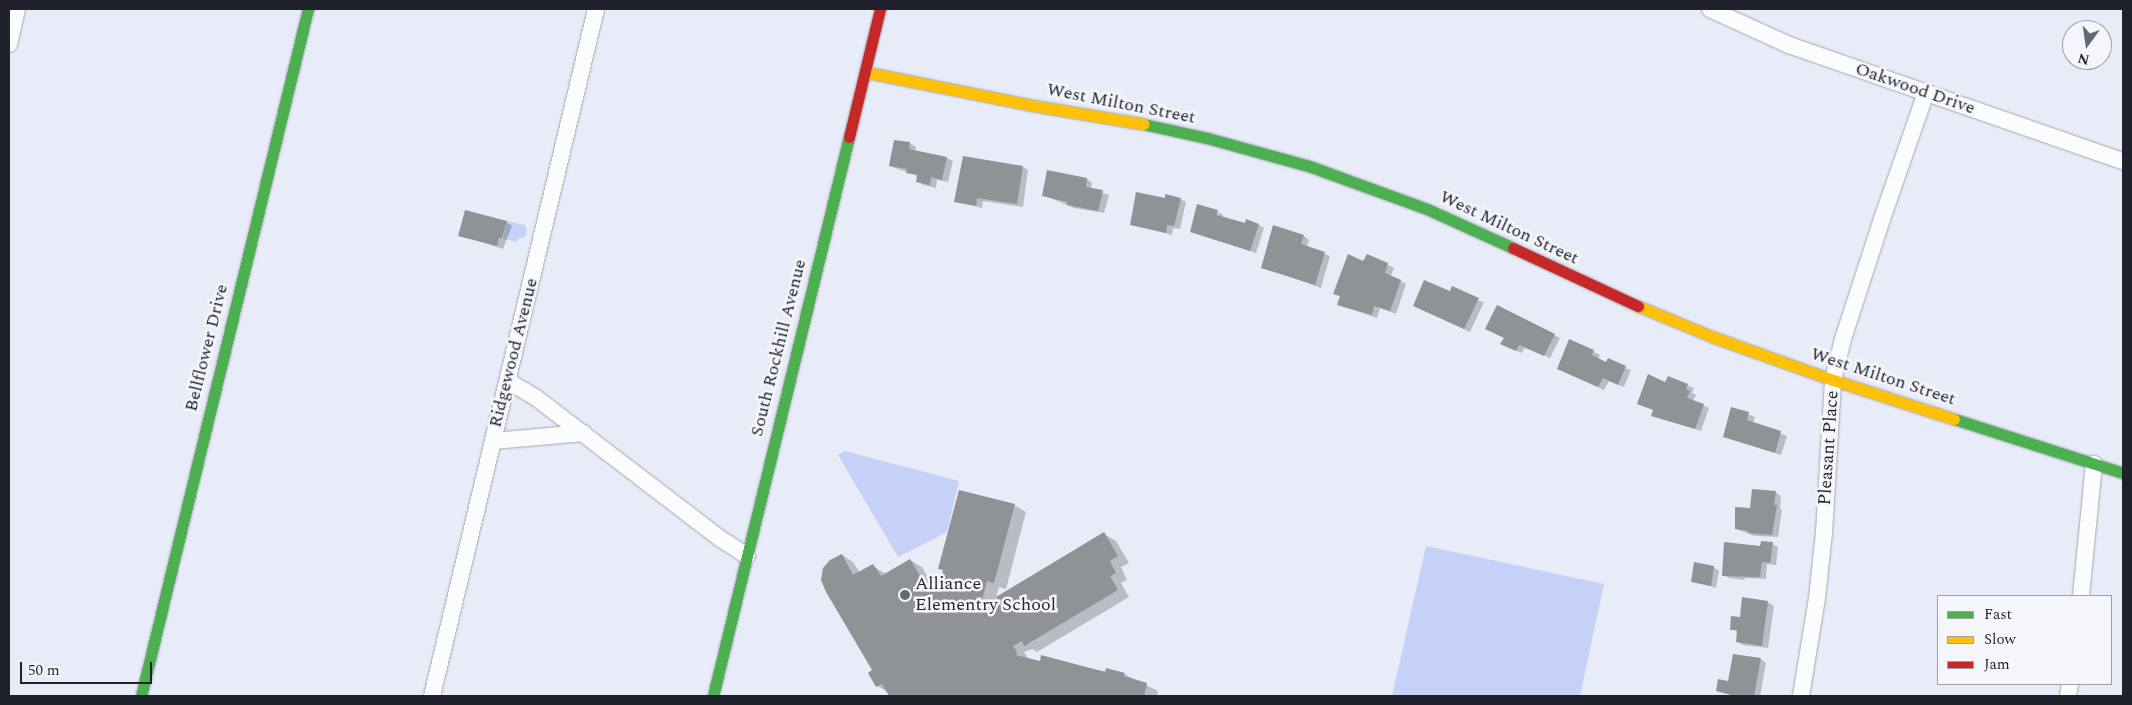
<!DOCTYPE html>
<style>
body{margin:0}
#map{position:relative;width:2132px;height:705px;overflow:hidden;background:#e8ecf8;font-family:Spectral,serif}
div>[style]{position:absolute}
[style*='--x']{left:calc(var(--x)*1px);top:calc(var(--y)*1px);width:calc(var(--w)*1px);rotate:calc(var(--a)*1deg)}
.green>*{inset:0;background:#c5d1f6}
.shadow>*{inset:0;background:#0003}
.building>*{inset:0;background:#8f9395}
.roads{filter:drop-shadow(0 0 1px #a4a8b2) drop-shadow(0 0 1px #a4a8b2)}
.street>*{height:16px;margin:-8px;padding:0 8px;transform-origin:8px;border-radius:8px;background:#fcfcfe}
.fast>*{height:11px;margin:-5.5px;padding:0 5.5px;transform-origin:5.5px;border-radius:5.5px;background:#4caf50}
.slow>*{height:11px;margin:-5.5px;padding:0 5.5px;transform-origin:5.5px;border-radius:5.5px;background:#ffc107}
.jam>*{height:11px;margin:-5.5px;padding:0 5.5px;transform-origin:5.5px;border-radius:5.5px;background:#c62828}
.dots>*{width:14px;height:14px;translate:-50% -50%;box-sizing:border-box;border:2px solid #f4f6fc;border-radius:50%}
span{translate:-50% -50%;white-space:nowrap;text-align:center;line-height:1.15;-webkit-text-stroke:5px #f4f6fc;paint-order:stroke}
.street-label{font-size:18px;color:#1f222c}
.poi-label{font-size:18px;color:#1f222c}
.left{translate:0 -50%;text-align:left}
.frame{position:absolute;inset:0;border:10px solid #1f222c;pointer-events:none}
.legend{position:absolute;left:1937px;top:595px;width:175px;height:90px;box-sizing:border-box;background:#f4f6fc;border:1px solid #9fa1a9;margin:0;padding:6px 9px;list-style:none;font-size:15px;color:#1f222c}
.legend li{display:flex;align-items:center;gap:10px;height:25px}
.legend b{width:25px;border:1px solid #9fa1a9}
.north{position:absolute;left:2062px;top:20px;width:50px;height:50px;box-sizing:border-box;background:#f4f6fc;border:1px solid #9fa1a9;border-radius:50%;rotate:194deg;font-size:14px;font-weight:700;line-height:20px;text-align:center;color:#1f222c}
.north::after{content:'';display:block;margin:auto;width:18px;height:22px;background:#656973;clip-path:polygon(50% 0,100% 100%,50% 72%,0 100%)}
.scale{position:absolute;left:20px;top:662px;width:132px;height:22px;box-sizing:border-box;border:2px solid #1f222c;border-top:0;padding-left:6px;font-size:15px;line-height:18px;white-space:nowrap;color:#1f222c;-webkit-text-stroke:4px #f4f6fc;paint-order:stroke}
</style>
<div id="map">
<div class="green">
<div style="clip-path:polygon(507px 221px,525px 225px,527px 230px,525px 237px,518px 239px,517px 242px,503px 239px)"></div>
<div style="clip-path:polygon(845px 451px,959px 481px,947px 532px,898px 557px,838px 455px)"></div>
<div style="clip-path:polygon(1426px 546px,1604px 584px,1580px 696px,1392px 696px)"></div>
</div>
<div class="shadow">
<div style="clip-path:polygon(910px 143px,916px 147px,915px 151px,947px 158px,953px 161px,948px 182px,937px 180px,936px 188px,923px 185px,917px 181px,918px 176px,890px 166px)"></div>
<div style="clip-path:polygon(1023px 167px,1028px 170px,1023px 207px,983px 201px,982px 208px,956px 201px)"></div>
<div style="clip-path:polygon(1087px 179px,1092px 183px,1091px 189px,1109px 195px,1104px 213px,1074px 208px,1043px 195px)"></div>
<div style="clip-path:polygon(1180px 199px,1186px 202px,1180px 229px,1173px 228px,1172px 235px,1131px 224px,1166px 200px)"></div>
<div style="clip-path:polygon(1219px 212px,1223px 215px,1223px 218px,1245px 224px,1259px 225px,1264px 228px,1256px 253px,1191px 231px,1216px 221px)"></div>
<div style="clip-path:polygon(506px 222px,512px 226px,503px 249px,460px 235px)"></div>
<div style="clip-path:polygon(1274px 227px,1304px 236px,1309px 240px,1307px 247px,1330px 256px,1321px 288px,1263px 267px)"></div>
<div style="clip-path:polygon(1367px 255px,1394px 268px,1391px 276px,1406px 284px,1396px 314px,1380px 308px,1377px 318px,1338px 305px,1341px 297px,1334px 293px,1364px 262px)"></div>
<div style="clip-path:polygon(1450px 293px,1484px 302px,1470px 332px,1421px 309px)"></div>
<div style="clip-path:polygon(1554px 335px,1560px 338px,1550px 358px,1525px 347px,1522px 353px,1508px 347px)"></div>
<div style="clip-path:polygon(1570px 341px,1600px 355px,1598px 359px,1607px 363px,1631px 370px,1624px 387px,1609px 381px,1604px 390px,1558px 369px)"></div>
<div style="clip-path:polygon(1668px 378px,1694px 388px,1692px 393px,1696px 395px,1693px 401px,1709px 408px,1701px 431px,1653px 415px)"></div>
<div style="clip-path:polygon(1732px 408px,1755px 417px,1753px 423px,1787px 436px,1781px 455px,1724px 436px)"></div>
<div style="clip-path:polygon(1775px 492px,1781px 496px,1780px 509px,1782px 510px,1778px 537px,1755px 536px,1736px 529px,1751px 509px)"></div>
<div style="clip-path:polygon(1014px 505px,1026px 512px,1006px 589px,999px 587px,994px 606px,1104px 534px,1116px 541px,1129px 563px,1121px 567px,1127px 580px,1121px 583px,1129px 597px,1037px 652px,1032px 649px,1024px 652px,1029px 660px,1124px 674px,1158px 691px,1157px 696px,890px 696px,888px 692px,877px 686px,842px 555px,853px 562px,860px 573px,873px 566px,886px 574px,910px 560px,922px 567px,935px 589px,940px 590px)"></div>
<div style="clip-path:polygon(1772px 544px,1778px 547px,1776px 565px,1767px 564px,1766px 579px,1745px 578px,1744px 580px,1729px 578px,1724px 575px,1762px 547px)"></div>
<div style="clip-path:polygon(1713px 567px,1719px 571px,1716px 588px,1692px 581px)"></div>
<div style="clip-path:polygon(1768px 602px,1774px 606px,1768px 648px,1743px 645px,1737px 642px,1738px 632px,1731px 629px,1741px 618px)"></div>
<div style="clip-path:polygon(1760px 659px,1766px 663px,1760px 696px,1735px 696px,1717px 690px)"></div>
</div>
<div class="building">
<div style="clip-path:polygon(894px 140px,910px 142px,909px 149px,947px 157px,942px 180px,931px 177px,930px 185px,916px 182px,917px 175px,906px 173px,907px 169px,889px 166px)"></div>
<div style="clip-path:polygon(963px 156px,1023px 166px,1017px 204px,977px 198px,976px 206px,954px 202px)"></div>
<div style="clip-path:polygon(1047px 170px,1087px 178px,1086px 187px,1103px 190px,1098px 211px,1067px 205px,1067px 202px,1042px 196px)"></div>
<div style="clip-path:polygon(1136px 192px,1165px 198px,1165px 194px,1181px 198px,1174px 226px,1167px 225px,1166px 233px,1130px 225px)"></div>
<div style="clip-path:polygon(1197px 204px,1218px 210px,1217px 215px,1245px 223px,1246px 219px,1259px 224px,1250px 251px,1190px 232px)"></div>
<div style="clip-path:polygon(465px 210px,507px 221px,502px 238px,499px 238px,497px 246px,458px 236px)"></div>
<div style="clip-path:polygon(1273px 225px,1304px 235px,1301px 244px,1325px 252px,1315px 285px,1261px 268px)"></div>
<div style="clip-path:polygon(1348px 254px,1363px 261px,1367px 254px,1388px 263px,1385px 273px,1401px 280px,1390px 311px,1374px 306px,1372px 315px,1337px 305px,1340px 296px,1333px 294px)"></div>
<div style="clip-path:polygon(1424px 280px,1450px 291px,1452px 286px,1479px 298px,1464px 329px,1413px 306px)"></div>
<div style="clip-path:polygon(1497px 305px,1555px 334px,1544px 356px,1519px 345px,1516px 351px,1500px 344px,1504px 338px,1485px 329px)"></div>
<div style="clip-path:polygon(1569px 339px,1594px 350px,1592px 355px,1606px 362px,1608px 358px,1626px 366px,1618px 385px,1603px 378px,1598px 387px,1557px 369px)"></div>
<div style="clip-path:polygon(1648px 374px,1665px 382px,1668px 376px,1688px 384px,1686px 389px,1690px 391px,1687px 398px,1704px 404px,1695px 429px,1651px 416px,1653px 410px,1637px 404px)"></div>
<div style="clip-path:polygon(1731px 407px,1749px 412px,1747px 420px,1781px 431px,1775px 453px,1723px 437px)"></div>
<div style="clip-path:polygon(1752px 489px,1776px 491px,1774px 505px,1777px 505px,1772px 535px,1748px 533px,1748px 531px,1735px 529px,1735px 507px,1750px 508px)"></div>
<div style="clip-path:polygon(959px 490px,1015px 504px,994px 583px,987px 581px,982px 600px,988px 601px,991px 606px,999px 602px,996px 597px,1104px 532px,1118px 556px,1110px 561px,1116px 573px,1110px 576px,1118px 590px,1024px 646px,1022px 641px,1013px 646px,1017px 652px,1016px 655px,1040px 661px,1041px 655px,1105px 672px,1106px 668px,1125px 673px,1124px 676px,1147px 683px,1144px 696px,889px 696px,882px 684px,876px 687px,868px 673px,872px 670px,826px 592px,821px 580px,823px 568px,830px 560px,842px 554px,853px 575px,873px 564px,881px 576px,910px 559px,926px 586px,939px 589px,943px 570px,938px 569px)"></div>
<div style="clip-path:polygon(1761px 541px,1773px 542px,1770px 563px,1762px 562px,1760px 577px,1722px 576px,1724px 542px,1760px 546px)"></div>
<div style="clip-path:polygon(1694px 562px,1714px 566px,1711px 586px,1691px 582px)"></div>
<div style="clip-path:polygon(1742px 597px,1768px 601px,1762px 646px,1736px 642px,1737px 630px,1730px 630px,1731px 616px,1740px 617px)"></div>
<div style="clip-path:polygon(1733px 654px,1761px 658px,1754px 696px,1735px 696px,1716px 691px,1718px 679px,1728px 681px)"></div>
</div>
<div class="roads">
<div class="street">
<div style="--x:1710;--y:9;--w:87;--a:24.5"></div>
<div style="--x:1789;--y:45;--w:354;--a:19.2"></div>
<div style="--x:9;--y:44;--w:36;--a:-77"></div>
<div style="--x:508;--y:381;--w:31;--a:31"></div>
<div style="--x:535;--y:397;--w:234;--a:37.4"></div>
<div style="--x:721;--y:539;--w:31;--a:33"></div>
<div style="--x:493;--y:441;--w:91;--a:-5"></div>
<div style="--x:2081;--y:596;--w:133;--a:-84.4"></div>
<div style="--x:432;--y:696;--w:706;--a:-76.57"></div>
<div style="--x:1801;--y:696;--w:99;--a:-80.7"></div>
<div style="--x:1817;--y:598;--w:65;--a:-83.9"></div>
<div style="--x:1824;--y:533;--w:153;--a:-86.6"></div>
<div style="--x:1833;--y:380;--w:42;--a:-76.3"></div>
<div style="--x:1843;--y:339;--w:126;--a:-72"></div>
<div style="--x:1882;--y:219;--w:133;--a:-70.8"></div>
<div style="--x:2068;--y:696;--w:12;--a:-81"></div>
</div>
<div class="fast">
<div style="--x:1143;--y:124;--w:66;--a:12.3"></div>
<div style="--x:1207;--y:138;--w:106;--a:15.4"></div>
<div style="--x:1309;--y:166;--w:126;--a:20"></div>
<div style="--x:1427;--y:209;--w:94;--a:24.4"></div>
<div style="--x:1954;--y:419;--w:177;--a:17.7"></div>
<div style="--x:141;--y:696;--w:707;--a:-76.34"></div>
<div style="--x:713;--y:696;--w:575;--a:-76.33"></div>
</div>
<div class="slow">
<div style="--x:865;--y:72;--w:168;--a:11.3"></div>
<div style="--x:1030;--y:105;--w:115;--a:9.5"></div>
<div style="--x:1638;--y:306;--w:81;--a:22.5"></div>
<div style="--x:1713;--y:337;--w:127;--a:19.7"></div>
<div style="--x:1833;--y:380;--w:127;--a:17.9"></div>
</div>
<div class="jam">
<div style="--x:849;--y:137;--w:132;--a:-76.4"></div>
<div style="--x:1513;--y:248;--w:138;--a:24.9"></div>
</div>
</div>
<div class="dots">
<div style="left:905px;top:595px;background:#656973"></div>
</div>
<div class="street-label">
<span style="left:1915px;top:89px;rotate:19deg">Oakwood Drive</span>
<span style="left:1121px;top:104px;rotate:11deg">West Milton Street</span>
<span style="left:1509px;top:228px;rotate:25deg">West Milton Street</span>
<span style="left:207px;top:348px;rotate:-76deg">Bellflower Drive</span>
<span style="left:779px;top:348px;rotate:-76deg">South Rockhill Avenue</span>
<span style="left:514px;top:353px;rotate:-76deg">Ridgewood Avenue</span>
<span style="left:1883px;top:377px;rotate:18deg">West Milton Street</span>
<span style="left:1829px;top:448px;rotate:-86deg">Pleasant Place</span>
</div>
<div class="poi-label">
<span class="left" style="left:915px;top:595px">Alliance<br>Elementry School</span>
</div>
<div class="frame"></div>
<ul class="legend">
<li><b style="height:6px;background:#4caf50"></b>Fast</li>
<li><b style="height:6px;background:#ffc107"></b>Slow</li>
<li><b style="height:6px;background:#c62828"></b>Jam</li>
</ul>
<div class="north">N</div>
<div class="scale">50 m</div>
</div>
